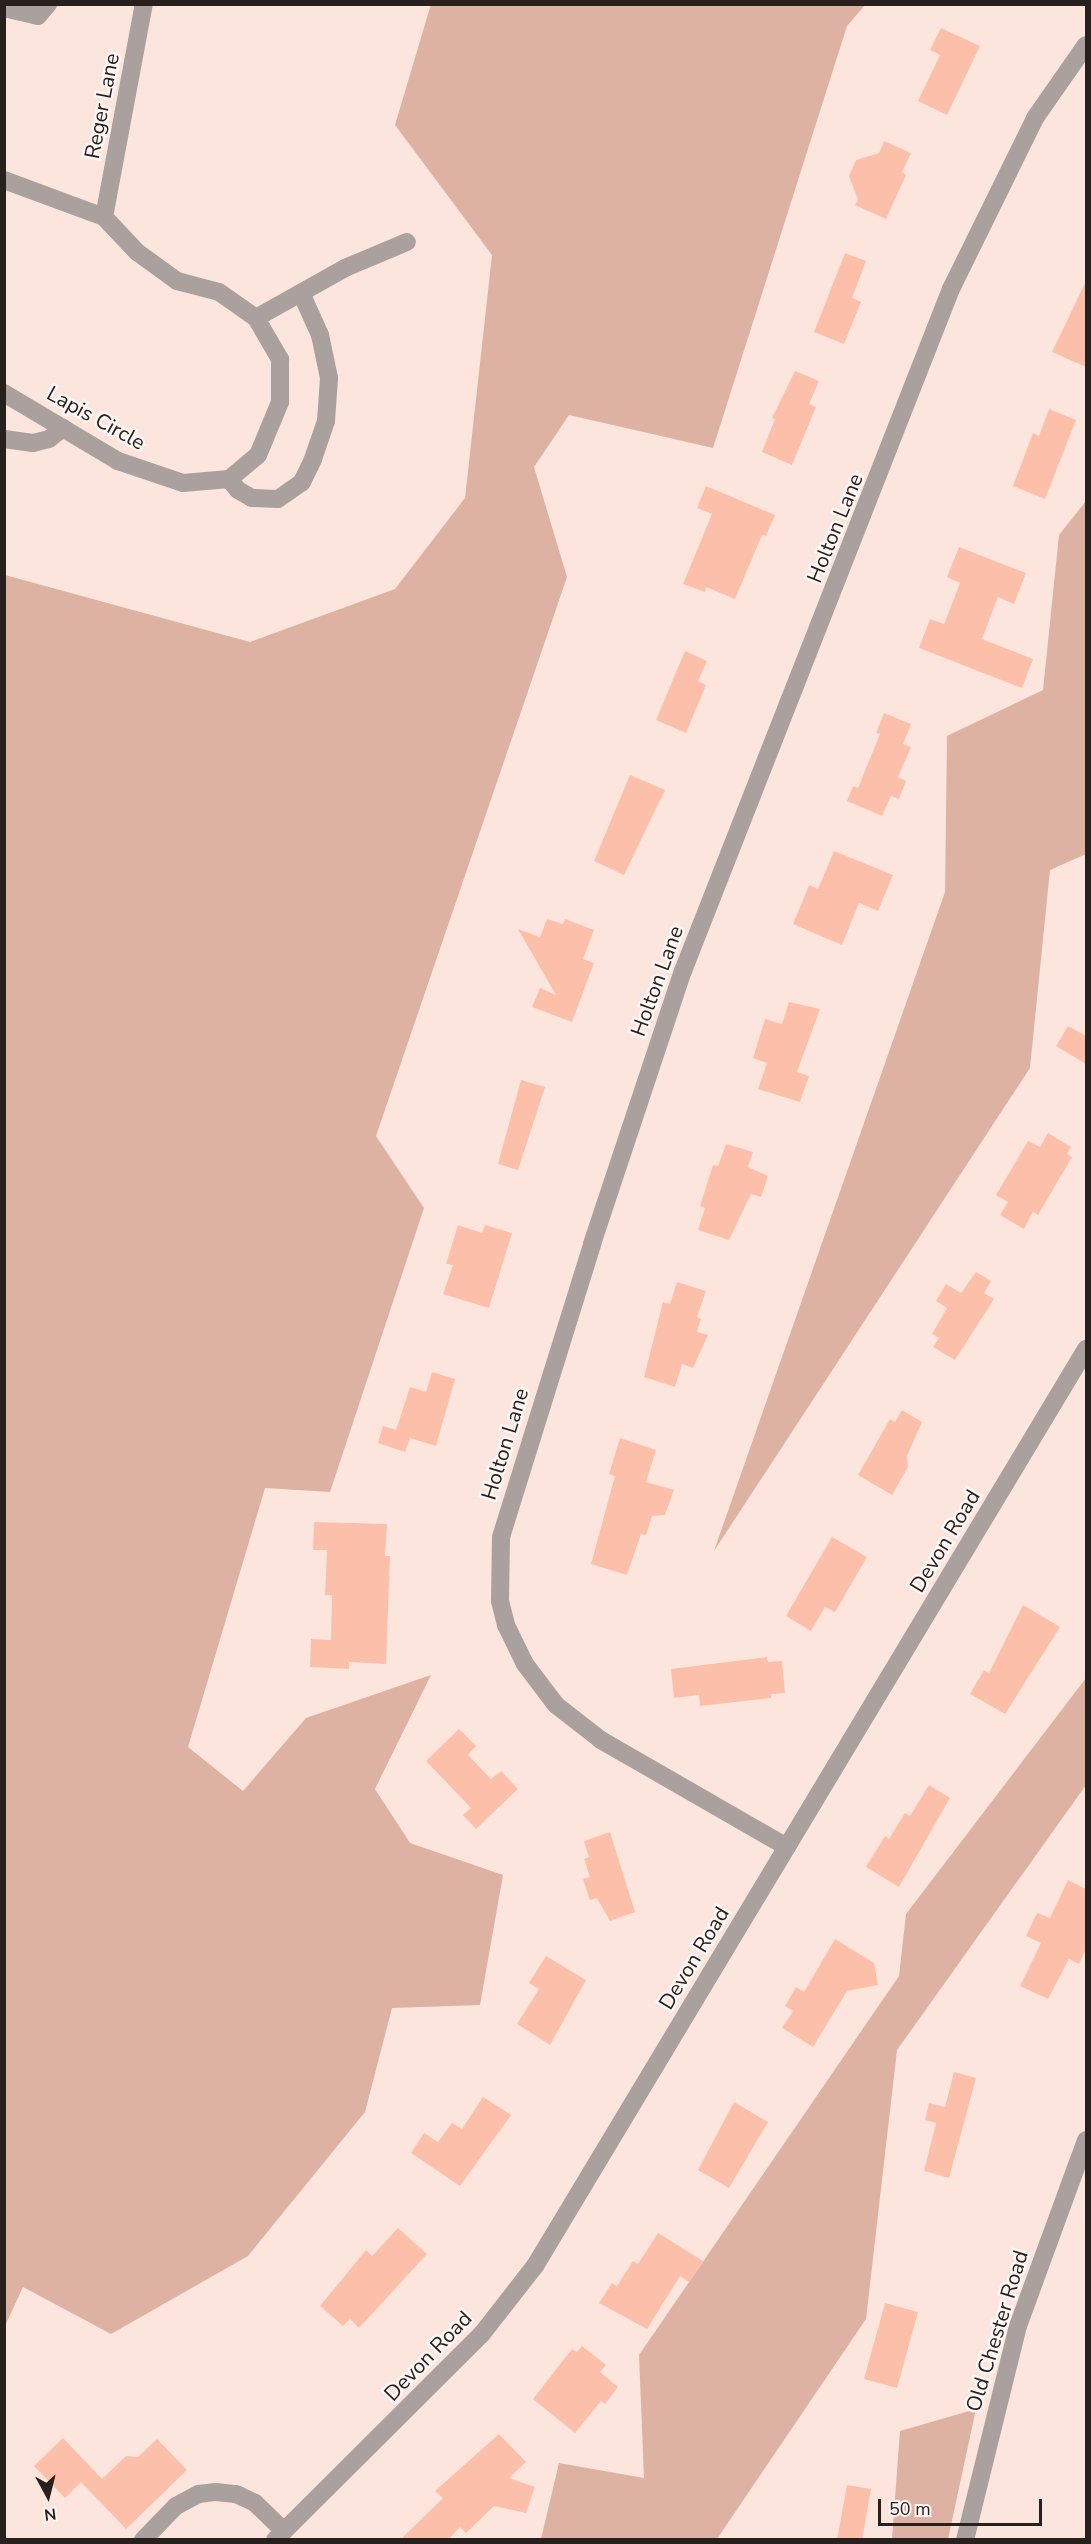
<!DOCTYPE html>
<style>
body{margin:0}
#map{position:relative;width:1091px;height:2544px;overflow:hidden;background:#fce5dd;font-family:"Nunito Sans",sans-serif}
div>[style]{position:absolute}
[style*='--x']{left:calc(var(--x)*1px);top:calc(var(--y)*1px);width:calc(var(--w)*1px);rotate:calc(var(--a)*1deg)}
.green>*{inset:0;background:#deb2a2}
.building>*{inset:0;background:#fcc0aa}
.minor>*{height:18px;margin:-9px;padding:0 9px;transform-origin:9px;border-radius:9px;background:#aaa09d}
span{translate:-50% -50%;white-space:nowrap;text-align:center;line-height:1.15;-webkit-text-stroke:5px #fcf7f5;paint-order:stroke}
.street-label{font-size:21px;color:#28201d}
.frame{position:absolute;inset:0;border:6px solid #28201d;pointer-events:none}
.north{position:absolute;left:18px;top:2466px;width:60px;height:60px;-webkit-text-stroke:4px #fcf7f5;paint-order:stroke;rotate:173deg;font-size:16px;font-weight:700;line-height:24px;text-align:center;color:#28201d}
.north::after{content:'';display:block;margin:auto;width:21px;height:27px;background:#28201d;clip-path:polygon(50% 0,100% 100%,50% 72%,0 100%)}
.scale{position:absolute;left:878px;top:2499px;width:164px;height:27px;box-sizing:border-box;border:3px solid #28201d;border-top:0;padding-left:8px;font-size:18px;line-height:21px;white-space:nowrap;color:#28201d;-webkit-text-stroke:4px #fcf7f5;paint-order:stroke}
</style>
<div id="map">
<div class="green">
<div style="clip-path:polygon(431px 4px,865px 5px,847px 26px,713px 448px,569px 415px,534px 467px,567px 577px,376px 1136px,424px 1208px,330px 1492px,265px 1488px,188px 1747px,243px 1791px,306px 1718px,431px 1675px,375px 1789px,410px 1843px,503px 1875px,480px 2005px,392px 2008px,365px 2112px,248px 2256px,111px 2334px,23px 2287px,5px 2326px,5px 575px,250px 642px,395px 589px,465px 498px,492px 255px,395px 125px)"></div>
<div style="clip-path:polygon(1086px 501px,1086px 854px,1050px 870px,1030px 1068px,714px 1551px,945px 892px,947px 736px,1043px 690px,1059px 535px)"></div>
<div style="clip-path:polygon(1086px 1678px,1086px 1785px,897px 2050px,866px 2319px,717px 2539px,541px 2539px,559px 2463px,644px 2478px,639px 2355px,899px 1976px,906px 1914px)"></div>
<div style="clip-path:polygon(976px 2409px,948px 2539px,892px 2539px,900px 2431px)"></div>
</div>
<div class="building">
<div style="clip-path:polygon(941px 28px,980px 46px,947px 115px,918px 101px,940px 55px,930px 50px)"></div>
<div style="clip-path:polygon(884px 141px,911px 153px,902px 172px,906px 175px,886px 219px,855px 205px,858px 200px,849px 176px,856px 160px,879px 153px)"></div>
<div style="clip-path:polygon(845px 253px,866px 261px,852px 298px,861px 302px,844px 344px,814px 332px)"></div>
<div style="clip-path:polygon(1086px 281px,1086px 367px,1052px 352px)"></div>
<div style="clip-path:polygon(795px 371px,819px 381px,809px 404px,816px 407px,792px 465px,762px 452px,775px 419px,772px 418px)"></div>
<div style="clip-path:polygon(1049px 409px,1076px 420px,1045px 499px,1013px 486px,1033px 433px,1039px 436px)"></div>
<div style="clip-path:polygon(706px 486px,775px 515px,766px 536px,762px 535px,735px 599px,706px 587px,705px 592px,683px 584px,712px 514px,697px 508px)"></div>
<div style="clip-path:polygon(959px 547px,1026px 573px,1014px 604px,998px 597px,982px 639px,1033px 659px,1022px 688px,919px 648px,930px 619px,944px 624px,960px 583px,947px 577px)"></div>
<div style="clip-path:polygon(685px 651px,707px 661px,698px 681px,706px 685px,686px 733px,656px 720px)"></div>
<div style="clip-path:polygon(884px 713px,911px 724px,903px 744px,911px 747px,898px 777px,906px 781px,899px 799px,891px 796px,882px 816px,847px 801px,853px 786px,858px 788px,880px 734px,876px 733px)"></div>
<div style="clip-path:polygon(630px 775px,665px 790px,624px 875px,594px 861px)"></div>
<div style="clip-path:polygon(834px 851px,893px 875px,878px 911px,859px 903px,842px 945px,793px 924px,809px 885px,818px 889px)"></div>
<div style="clip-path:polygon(547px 919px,563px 924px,565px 919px,594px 930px,583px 959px,594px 963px,572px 1022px,532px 1007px,540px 988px,556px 995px,518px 929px,540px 937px)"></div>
<div style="clip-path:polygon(789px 1002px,820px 1009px,797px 1072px,809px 1076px,800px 1102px,758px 1089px,767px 1063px,753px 1058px,765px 1019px,782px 1024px)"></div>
<div style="clip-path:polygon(1068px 1026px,1086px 1036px,1086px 1064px,1056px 1046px)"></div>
<div style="clip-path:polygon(521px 1080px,545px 1087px,518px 1170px,498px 1164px)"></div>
<div style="clip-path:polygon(1048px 1133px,1071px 1147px,1067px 1154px,1072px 1157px,1038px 1215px,1033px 1212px,1024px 1229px,1000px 1215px,1008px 1202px,996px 1195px,1028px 1141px,1040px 1147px)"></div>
<div style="clip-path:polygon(726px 1144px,753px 1152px,748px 1167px,768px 1176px,761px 1197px,751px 1194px,729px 1240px,698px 1230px,705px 1208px,700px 1206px,713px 1165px,718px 1166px)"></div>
<div style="clip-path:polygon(458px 1225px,482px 1233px,485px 1225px,512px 1233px,489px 1308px,443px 1294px,453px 1265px,446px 1264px)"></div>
<div style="clip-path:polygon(976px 1272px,991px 1281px,984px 1293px,994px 1299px,955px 1360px,933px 1347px,939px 1338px,932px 1334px,947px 1308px,936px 1301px,946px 1284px,961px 1293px)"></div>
<div style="clip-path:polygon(677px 1282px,706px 1291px,697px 1317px,701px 1319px,697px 1332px,708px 1335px,693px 1368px,682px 1364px,675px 1387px,644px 1377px,663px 1302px,670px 1304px)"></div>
<div style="clip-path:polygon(432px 1372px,455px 1379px,436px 1446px,410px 1438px,405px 1452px,378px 1443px,383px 1426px,396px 1430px,410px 1387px,426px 1392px)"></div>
<div style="clip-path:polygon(902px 1410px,922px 1422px,907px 1456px,908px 1467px,892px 1495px,858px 1475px,890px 1419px,895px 1422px)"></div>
<div style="clip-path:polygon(620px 1438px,656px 1450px,646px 1482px,674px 1490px,665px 1515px,652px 1516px,646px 1535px,641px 1534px,627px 1575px,591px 1564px,615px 1476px,609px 1474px)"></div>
<div style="clip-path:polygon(314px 1522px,387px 1524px,385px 1556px,390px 1556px,386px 1664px,349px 1662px,349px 1669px,310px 1667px,311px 1639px,331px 1640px,332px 1595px,325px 1595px,327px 1550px,313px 1550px)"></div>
<div style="clip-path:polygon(832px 1537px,867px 1557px,835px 1612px,825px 1607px,811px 1631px,786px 1616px)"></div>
<div style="clip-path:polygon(1023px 1605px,1060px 1627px,1005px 1714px,970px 1694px,984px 1670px,989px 1673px)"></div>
<div style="clip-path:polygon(767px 1657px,768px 1662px,782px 1661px,785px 1693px,771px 1694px,771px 1698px,700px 1706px,699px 1695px,674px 1698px,671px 1669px)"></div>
<div style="clip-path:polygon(459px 1729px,476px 1746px,468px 1755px,491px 1779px,501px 1771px,518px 1789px,476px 1829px,463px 1815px,471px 1808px,426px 1761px)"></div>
<div style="clip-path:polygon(929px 1785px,950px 1798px,899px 1887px,866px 1867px,885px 1836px,889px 1839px,905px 1813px,910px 1816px)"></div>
<div style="clip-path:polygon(610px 1832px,635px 1912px,610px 1921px,597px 1898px,590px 1900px,583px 1879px,590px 1877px,584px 1859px,589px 1857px,584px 1841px)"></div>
<div style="clip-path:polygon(1068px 1880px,1086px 1889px,1086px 1949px,1079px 1964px,1069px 1959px,1048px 1999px,1020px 1986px,1041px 1943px,1026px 1936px,1037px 1913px,1050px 1918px)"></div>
<div style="clip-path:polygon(835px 1939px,874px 1963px,878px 1985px,847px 1991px,813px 2047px,782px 2028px,793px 2011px,785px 2006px,796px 1987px,804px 1992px)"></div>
<div style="clip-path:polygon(546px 1956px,586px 1980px,550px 2045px,517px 2024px,539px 1989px,529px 1983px)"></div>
<div style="clip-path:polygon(954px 2072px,976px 2078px,949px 2178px,924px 2171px,936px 2123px,925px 2120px,929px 2103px,945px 2107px)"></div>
<div style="clip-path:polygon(483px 2097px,511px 2115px,460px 2186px,411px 2153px,424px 2133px,438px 2142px,452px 2123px,462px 2129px)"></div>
<div style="clip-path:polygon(734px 2102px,768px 2122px,729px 2188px,698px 2170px)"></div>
<div style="clip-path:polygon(398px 2228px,427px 2254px,359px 2328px,350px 2319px,343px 2326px,320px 2306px,366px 2250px,372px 2256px)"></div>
<div style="clip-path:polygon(658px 2233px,703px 2261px,689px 2282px,680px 2276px,647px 2329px,599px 2303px,612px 2283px,617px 2286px,633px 2261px,638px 2264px)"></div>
<div style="clip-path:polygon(885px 2303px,918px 2312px,897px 2388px,864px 2379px)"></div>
<div style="clip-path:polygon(582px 2346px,606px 2365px,600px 2372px,618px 2387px,605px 2404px,601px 2401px,575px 2433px,533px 2399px,572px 2349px,577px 2352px)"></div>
<div style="clip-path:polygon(499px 2434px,526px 2462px,509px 2478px,535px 2487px,526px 2513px,494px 2506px,466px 2533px,460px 2527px,448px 2540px,400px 2540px,443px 2498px,435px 2491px)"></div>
<div style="clip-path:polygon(63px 2438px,102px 2479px,126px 2456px,138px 2457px,157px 2439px,187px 2470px,126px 2529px,81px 2482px,65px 2498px,34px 2466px)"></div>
<div style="clip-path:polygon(847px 2485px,871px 2489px,862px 2540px,837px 2540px)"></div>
</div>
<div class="minor">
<div style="--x:4;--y:8;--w:35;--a:13"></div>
<div style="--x:38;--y:16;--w:16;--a:-50"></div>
<div style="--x:4;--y:180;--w:107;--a:20.3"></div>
<div style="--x:104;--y:217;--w:48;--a:46.7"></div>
<div style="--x:137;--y:252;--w:49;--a:35.9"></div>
<div style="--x:177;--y:281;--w:43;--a:14.7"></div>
<div style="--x:219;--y:292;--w:45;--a:35.1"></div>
<div style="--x:256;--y:318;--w:48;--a:59.7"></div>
<div style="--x:280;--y:359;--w:43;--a:90"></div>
<div style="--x:280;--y:402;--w:57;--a:112.5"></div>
<div style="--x:258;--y:455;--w:38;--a:140"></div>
<div style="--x:229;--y:479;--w:46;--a:175"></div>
<div style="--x:183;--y:483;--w:69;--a:-161.3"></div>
<div style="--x:118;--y:461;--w:133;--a:-149.2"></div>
<div style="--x:104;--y:217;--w:217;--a:-79.4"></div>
<div style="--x:256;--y:318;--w:102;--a:-29.3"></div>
<div style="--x:345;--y:268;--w:67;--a:-22.8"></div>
<div style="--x:4;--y:439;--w:29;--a:8"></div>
<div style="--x:33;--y:443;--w:16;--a:-14"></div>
<div style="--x:49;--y:439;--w:18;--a:-38"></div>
<div style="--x:229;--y:479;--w:14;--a:51"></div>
<div style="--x:238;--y:490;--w:16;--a:30"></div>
<div style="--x:252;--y:498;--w:26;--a:2"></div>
<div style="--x:278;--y:499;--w:29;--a:-35"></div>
<div style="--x:302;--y:482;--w:25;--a:-64"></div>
<div style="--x:313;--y:459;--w:40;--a:-71.1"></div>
<div style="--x:326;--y:421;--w:43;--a:-86"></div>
<div style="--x:329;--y:378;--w:44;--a:-101.8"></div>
<div style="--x:320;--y:335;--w:46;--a:-114.3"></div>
<div style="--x:787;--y:1847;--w:215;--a:-150.1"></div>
<div style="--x:601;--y:1740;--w:57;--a:-142.1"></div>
<div style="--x:556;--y:1705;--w:51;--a:-127.1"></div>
<div style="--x:525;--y:1664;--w:43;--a:-116"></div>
<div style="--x:506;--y:1625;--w:25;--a:-104"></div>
<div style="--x:500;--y:1601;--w:64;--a:-89.1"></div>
<div style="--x:501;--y:1537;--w:307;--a:-72.7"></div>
<div style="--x:592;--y:1244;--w:288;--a:-71.6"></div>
<div style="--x:683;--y:971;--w:733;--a:-68.55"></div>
<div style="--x:951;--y:289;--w:191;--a:-63.8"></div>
<div style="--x:1035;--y:118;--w:89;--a:-55.1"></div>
<div style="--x:143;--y:2540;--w:47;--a:-45.9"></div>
<div style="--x:176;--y:2506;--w:26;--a:-28"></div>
<div style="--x:199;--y:2494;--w:17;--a:-7"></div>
<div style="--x:216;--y:2492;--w:20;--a:6"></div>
<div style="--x:236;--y:2494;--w:21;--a:25"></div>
<div style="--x:255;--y:2503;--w:40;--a:44"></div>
<div style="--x:275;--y:2540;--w:291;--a:-44.9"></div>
<div style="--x:481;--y:2335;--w:88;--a:-52"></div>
<div style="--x:535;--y:2266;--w:1070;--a:-59"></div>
<div style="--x:965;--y:2540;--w:220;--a:-76.1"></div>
<div style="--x:1018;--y:2326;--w:198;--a:-69.9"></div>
</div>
<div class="street-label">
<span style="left:102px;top:106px;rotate:-79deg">Reger Lane</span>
<span style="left:96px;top:418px;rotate:29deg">Lapis Circle</span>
<span style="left:835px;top:528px;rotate:-68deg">Holton Lane</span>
<span style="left:657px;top:981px;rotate:-70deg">Holton Lane</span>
<span style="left:505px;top:1444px;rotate:-73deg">Holton Lane</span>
<span style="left:945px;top:1541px;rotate:-59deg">Devon Road</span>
<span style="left:694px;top:1958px;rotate:-59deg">Devon Road</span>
<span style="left:997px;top:2331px;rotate:-73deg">Old Chester Road</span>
<span style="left:428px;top:2356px;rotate:-46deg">Devon Road</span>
</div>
<div class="frame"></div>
<div class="north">N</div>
<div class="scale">50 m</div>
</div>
